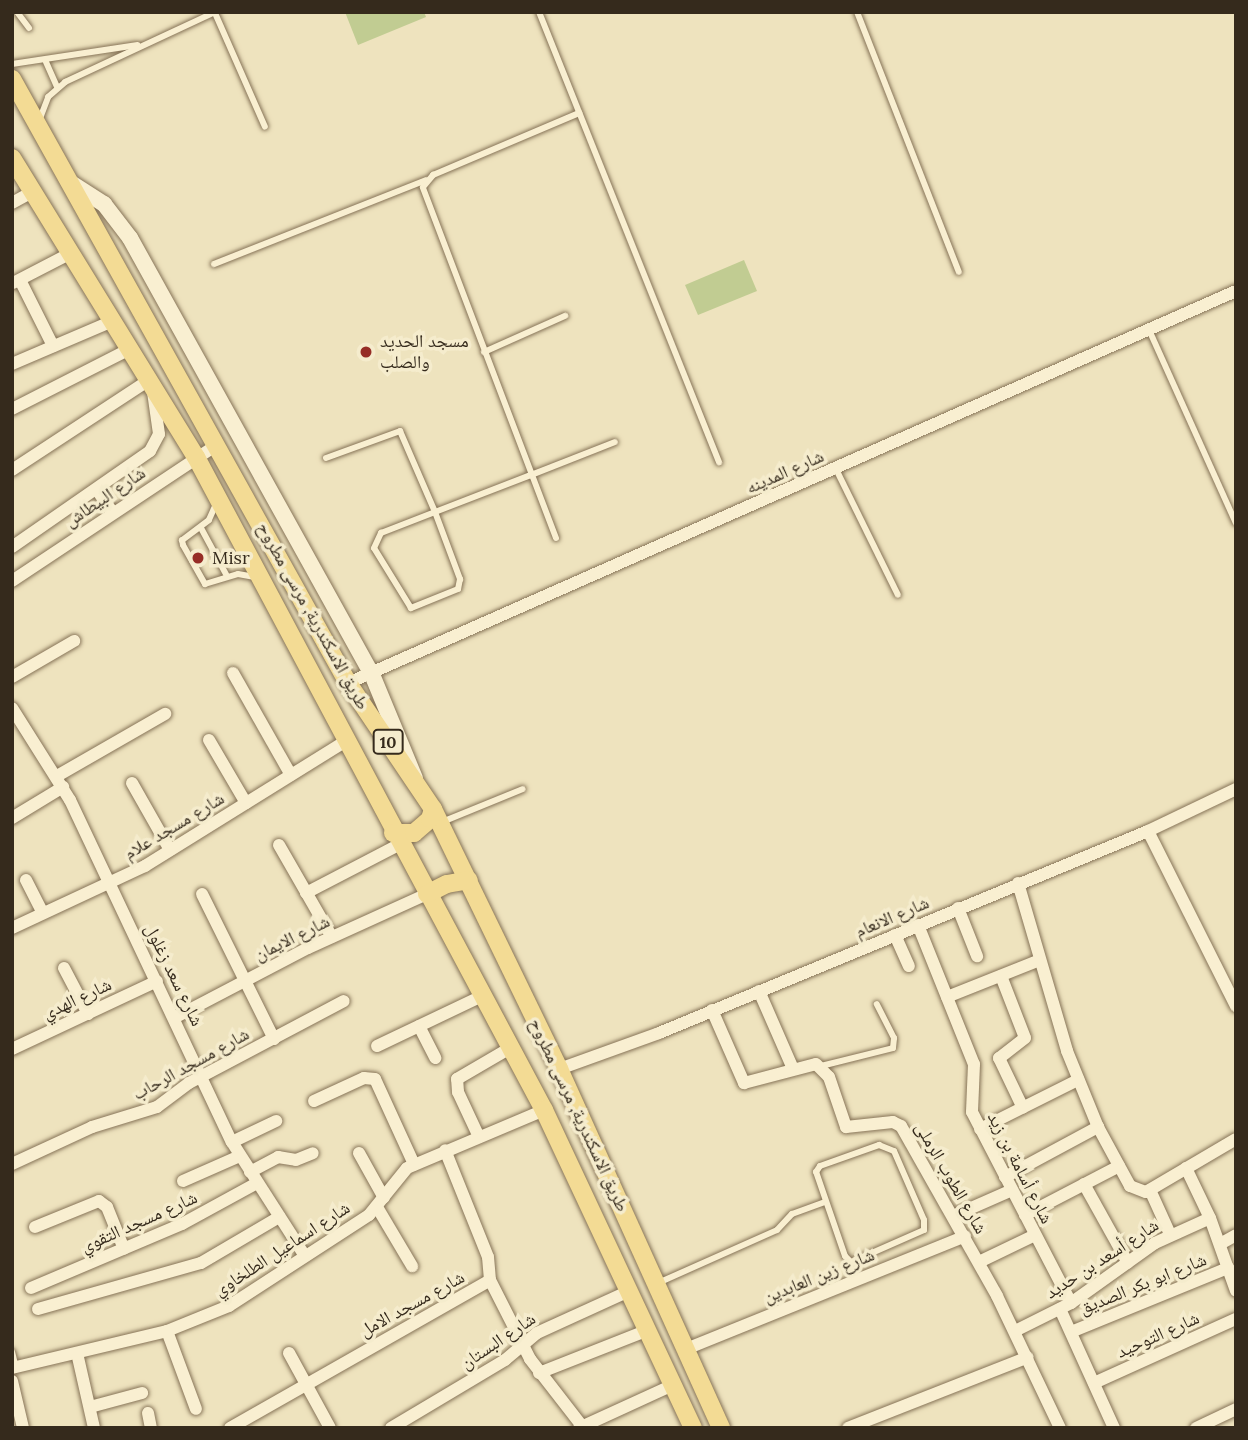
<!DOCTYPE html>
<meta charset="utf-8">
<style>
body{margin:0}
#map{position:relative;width:1248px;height:1440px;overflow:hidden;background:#eee3be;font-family:Lora,"Noto Naskh Arabic",serif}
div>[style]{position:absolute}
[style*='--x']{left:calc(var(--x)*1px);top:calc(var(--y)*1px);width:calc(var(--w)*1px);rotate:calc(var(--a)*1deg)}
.green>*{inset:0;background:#c1cc92}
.roads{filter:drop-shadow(0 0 2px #867357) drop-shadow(0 0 2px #867357)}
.lane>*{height:6px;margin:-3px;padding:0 3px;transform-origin:3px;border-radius:3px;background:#f9efd1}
.street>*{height:12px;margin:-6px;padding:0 6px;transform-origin:6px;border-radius:6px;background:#f9efd1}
.secondary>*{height:16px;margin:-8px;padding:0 8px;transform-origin:8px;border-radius:8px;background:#f9efd1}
.primary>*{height:18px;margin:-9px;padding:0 9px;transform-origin:9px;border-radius:9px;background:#f3db94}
.dots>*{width:19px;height:19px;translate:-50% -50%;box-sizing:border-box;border:4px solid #f5eccd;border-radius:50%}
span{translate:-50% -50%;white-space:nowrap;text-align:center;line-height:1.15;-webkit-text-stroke:7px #f5eccd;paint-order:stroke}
.shield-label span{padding:2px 5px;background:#f5eccd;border:2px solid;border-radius:5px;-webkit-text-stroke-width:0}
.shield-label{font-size:16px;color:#352a1c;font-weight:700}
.poi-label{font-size:18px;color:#352a1c}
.left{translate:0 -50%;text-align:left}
.street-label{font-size:18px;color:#352a1c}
.frame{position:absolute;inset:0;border:14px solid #352a1c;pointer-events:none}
</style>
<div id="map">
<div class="green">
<div style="clip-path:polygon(345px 12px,424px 12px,426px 17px,358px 45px)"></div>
<div style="clip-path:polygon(744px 260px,757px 291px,698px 315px,685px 285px)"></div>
</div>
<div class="roads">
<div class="lane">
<div style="--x:17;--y:12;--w:20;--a:53"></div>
<div style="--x:539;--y:12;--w:485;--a:68.2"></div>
<div style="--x:857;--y:12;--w:279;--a:68.6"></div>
<div style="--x:215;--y:13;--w:124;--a:66.3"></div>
<div style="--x:46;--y:62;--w:27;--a:66"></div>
<div style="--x:12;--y:64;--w:127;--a:-8.6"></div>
<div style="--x:39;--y:121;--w:26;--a:-69"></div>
<div style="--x:48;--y:97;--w:23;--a:-41"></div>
<div style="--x:65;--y:82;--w:166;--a:-25"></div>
<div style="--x:214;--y:264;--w:228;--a:-21.6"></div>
<div style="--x:1150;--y:332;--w:209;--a:65.8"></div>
<div style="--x:484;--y:352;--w:89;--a:-24"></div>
<div style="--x:326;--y:458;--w:79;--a:-20"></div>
<div style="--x:400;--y:431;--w:88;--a:66.6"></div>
<div style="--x:435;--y:512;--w:72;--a:69.5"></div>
<div style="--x:460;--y:579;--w:10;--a:101"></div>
<div style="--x:458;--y:589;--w:51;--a:158"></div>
<div style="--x:411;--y:608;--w:70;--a:-121.7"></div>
<div style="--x:374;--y:548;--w:17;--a:-65"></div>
<div style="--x:381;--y:533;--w:58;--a:-21.3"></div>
<div style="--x:435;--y:512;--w:103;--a:-21.1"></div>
<div style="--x:531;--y:475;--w:90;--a:-21.4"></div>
<div style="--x:836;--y:469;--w:140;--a:63.8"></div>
<div style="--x:216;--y:504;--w:17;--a:114"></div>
<div style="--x:209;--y:520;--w:34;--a:143"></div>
<div style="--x:182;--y:540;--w:5;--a:79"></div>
<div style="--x:183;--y:545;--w:45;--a:60.6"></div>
<div style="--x:205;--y:584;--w:34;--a:-17"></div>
<div style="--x:238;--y:574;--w:17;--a:10"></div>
<div style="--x:201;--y:528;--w:55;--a:61.6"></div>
<div style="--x:556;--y:538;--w:375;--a:-110.8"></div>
<div style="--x:423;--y:187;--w:16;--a:-50"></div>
<div style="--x:433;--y:175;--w:159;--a:-23"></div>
<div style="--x:442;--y:822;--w:87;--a:-22.2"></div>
<div style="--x:821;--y:1066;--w:74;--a:-14"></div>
<div style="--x:893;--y:1048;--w:10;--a:-84"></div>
<div style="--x:894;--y:1038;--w:38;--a:-117"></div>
<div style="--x:879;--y:1145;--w:16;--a:22"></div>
<div style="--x:894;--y:1151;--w:75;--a:66.5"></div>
<div style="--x:924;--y:1220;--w:10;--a:90"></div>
<div style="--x:924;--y:1230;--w:80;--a:156.3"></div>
<div style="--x:851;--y:1262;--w:8;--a:-135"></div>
<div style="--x:845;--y:1256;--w:89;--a:-109"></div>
<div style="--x:816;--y:1172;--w:7;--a:-56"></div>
<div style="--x:820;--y:1166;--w:63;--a:-19.6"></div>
<div style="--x:658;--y:1283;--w:130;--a:-24"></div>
<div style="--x:777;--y:1230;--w:22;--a:-47"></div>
<div style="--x:792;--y:1214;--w:35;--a:-20"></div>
<div style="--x:12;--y:1352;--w:16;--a:76"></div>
</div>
<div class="street">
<div style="--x:12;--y:203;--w:25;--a:-29"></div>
<div style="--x:20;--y:280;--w:74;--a:63.4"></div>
<div style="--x:13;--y:283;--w:65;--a:-27.3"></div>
<div style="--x:12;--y:364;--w:110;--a:-23.1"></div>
<div style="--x:12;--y:409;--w:132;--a:-27"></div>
<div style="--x:12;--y:470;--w:164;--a:-33.3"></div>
<div style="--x:97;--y:490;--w:28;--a:55"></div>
<div style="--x:12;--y:547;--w:168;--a:-34.8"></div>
<div style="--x:150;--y:451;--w:19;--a:-62"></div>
<div style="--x:159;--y:434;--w:49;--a:-98.1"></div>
<div style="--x:12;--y:581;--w:247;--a:-33.6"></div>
<div style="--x:233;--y:673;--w:117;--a:60.4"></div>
<div style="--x:12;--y:677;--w:72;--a:-30.1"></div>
<div style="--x:348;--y:683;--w:971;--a:-23.82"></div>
<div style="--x:12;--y:708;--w:109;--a:57.8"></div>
<div style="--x:70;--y:800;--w:378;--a:64.7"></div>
<div style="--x:232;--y:1142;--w:135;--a:57.4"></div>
<div style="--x:209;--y:740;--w:73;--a:59.6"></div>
<div style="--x:57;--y:776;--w:125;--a:-29.9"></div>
<div style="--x:132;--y:783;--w:77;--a:60.4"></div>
<div style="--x:12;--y:818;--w:60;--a:-31.3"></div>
<div style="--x:1148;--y:831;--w:196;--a:63.3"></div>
<div style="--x:279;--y:845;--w:106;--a:60.1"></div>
<div style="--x:26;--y:880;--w:37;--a:63"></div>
<div style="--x:1018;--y:883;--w:175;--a:73.7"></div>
<div style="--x:1067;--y:1051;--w:82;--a:67.8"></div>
<div style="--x:1098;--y:1127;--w:67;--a:61.5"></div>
<div style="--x:1130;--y:1186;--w:17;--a:21"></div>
<div style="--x:1146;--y:1192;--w:104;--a:-30.5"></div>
<div style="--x:306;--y:893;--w:106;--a:-27.5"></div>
<div style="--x:202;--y:894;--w:162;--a:63.6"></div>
<div style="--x:958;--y:908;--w:52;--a:68.4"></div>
<div style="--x:918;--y:925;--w:150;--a:68.1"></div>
<div style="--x:974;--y:1064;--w:48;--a:92.4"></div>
<div style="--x:972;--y:1112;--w:215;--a:62.6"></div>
<div style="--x:12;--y:928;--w:147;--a:-25"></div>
<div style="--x:145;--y:866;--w:237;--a:-31.9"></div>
<div style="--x:895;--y:935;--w:34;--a:66"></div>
<div style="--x:64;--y:968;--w:52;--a:62.4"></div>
<div style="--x:1001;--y:976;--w:66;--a:68.8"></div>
<div style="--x:1025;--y:1038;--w:33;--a:142"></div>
<div style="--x:999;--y:1058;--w:55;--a:64.4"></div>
<div style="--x:759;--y:991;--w:85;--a:66.4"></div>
<div style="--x:947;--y:997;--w:100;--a:-21.7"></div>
<div style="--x:712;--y:1010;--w:80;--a:66.3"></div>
<div style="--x:744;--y:1083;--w:74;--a:-14.8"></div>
<div style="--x:816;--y:1064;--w:18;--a:45"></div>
<div style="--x:829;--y:1077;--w:53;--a:71.2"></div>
<div style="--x:846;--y:1127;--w:47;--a:-6.1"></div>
<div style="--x:893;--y:1122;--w:9;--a:27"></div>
<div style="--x:901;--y:1126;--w:195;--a:60.5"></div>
<div style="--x:997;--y:1296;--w:146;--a:64.5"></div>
<div style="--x:174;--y:1018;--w:151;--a:-27.6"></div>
<div style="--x:308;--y:948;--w:131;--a:-24.4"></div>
<div style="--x:419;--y:1026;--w:36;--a:63"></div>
<div style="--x:377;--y:1046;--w:116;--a:-25.5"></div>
<div style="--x:12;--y:1049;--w:160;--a:-25.1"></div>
<div style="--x:559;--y:1069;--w:106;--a:-19.8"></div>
<div style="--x:659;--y:1033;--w:529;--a:-22.44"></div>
<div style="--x:1148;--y:831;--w:98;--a:-25.5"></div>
<div style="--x:314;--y:1101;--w:55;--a:-24.7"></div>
<div style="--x:364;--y:1078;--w:11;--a:5"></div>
<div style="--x:375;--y:1079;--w:94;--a:65.4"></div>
<div style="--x:980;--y:1129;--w:110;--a:-26.6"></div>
<div style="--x:479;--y:1137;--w:50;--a:-115"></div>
<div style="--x:458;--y:1092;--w:13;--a:-94"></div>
<div style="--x:457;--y:1079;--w:61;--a:-30.3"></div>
<div style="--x:232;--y:1142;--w:49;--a:-25.5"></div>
<div style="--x:359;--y:1153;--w:51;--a:60.9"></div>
<div style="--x:12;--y:1164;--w:88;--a:-24.8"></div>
<div style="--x:92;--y:1127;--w:68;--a:-17.1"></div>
<div style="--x:157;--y:1107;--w:40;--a:-37"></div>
<div style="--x:189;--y:1083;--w:175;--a:-27.9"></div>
<div style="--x:1186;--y:1168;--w:55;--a:64.4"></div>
<div style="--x:1210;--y:1218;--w:77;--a:70.4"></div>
<div style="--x:250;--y:1172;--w:32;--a:-28"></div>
<div style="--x:278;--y:1157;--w:18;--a:9"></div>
<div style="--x:296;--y:1160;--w:18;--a:-22"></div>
<div style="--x:1005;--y:1177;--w:106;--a:-28.3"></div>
<div style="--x:183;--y:1181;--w:62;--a:-23.7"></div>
<div style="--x:1084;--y:1184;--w:90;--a:60.9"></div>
<div style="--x:1150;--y:1190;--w:48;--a:65.6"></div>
<div style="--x:377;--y:1207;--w:69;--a:59.3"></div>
<div style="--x:1025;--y:1215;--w:106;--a:-27.5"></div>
<div style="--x:953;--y:1216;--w:64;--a:-23.8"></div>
<div style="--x:35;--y:1227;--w:69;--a:-22.1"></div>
<div style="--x:99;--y:1201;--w:10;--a:37"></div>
<div style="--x:107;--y:1207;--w:45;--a:68"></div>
<div style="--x:1220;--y:1244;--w:18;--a:-29"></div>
<div style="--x:979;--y:1262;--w:62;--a:-25.7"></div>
<div style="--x:490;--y:1280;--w:89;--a:63.1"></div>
<div style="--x:530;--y:1359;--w:85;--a:52.2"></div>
<div style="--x:31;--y:1288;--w:164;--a:-23"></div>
<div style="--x:182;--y:1224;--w:85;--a:-28.7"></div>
<div style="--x:38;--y:1309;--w:169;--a:-15.8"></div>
<div style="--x:201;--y:1263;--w:91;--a:-30.5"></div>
<div style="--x:1060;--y:1309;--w:131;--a:65.6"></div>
<div style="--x:167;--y:1331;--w:83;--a:69.6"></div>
<div style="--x:1015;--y:1331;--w:63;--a:-26.6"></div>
<div style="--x:1071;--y:1303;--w:103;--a:-35.5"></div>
<div style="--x:1155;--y:1243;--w:60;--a:-24.4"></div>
<div style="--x:1071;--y:1332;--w:170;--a:-22.2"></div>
<div style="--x:686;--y:1349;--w:301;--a:-22"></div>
<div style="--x:77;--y:1353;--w:77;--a:77.2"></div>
<div style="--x:289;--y:1353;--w:85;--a:61.3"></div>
<div style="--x:12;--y:1368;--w:159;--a:-13.4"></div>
<div style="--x:167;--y:1331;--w:67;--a:-22"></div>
<div style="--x:229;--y:1306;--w:167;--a:-33"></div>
<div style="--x:369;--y:1215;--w:60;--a:-51"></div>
<div style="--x:407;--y:1168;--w:149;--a:-22.9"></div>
<div style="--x:539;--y:1373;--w:117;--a:-21.5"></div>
<div style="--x:12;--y:1381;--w:48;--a:76.8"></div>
<div style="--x:1094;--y:1383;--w:156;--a:-24.3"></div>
<div style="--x:90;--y:1407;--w:54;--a:-15.1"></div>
<div style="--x:148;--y:1413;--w:15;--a:79"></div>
<div style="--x:230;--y:1428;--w:299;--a:-29.6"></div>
<div style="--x:490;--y:1280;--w:23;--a:-95"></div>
<div style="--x:488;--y:1257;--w:115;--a:-111.9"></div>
<div style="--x:391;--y:1428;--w:133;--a:-30.8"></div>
<div style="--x:505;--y:1360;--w:42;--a:-40.2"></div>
<div style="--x:537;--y:1333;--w:101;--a:-24.5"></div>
<div style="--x:579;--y:1428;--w:103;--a:-24.6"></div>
<div style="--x:848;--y:1428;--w:193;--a:-21.5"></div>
<div style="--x:1196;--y:1428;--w:44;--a:-25.4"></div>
</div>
<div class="secondary">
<div style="--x:68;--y:181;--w:43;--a:32.6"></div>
<div style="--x:104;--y:204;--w:43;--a:52.6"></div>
<div style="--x:130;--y:238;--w:496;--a:61"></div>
<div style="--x:371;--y:672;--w:115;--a:67.5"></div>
</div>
<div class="primary">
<div style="--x:12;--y:79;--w:691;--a:60.91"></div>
<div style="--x:348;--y:683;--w:152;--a:56"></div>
<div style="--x:433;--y:809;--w:289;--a:64.1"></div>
<div style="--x:559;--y:1069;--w:394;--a:65.7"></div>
<div style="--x:12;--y:158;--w:351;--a:58.4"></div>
<div style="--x:196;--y:457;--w:740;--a:61.95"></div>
<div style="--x:544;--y:1110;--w:351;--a:64.9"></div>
<div style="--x:393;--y:833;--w:21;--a:0"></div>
<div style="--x:414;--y:833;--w:21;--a:-41"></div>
<div style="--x:430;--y:819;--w:10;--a:-73"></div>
<div style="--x:427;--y:894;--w:22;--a:-27"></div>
<div style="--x:447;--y:884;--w:22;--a:-10"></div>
</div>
</div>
<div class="dots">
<div style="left:366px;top:352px;background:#962d26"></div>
<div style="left:198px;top:558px;background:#962d26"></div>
</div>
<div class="shield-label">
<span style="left:388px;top:742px">10</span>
</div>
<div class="poi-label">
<span class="left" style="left:380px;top:352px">مسجد الحديد<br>والصلب</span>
<span class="left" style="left:212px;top:558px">Misr</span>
</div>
<div class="street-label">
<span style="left:785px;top:472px;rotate:-24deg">شارع المدينه</span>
<span style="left:105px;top:497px;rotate:-34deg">شارع البيطاش</span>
<span style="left:313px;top:616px;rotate:61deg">طريق الاسكندرية, مرسى مطروح</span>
<span style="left:174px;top:826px;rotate:-31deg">شارع مسجد علام</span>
<span style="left:892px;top:917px;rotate:-23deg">شارع الانعام</span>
<span style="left:292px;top:938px;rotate:-26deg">شارع الايمان</span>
<span style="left:174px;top:975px;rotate:64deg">شارع سعد زغلول</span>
<span style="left:77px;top:999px;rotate:-25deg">شارع الهدي</span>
<span style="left:191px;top:1064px;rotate:-29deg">شارع مسجد الرحاب</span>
<span style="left:579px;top:1115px;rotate:65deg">طريق الاسكندرية, مرسى مطروح</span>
<span style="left:1020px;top:1168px;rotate:63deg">شارع أسامة بن زيد</span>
<span style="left:951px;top:1178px;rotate:60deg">شارع الطوب الرملى</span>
<span style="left:139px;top:1222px;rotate:-24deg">شارع مسجد التقوي</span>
<span style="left:282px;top:1249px;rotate:-33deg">شارع اسماعيل الطلخاوي</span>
<span style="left:1102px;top:1259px;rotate:-33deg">شارع أسعد بن حديد</span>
<span style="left:819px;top:1276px;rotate:-22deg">شارع زين العابدين</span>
<span style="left:1143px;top:1284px;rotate:-22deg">شارع ابو بكر الصديق</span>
<span style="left:412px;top:1304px;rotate:-29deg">شارع مسجد الامل</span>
<span style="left:1158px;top:1335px;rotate:-24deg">شارع التوحيد</span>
<span style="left:498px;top:1341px;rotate:-34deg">شارع البستان</span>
</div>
<div class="frame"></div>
</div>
